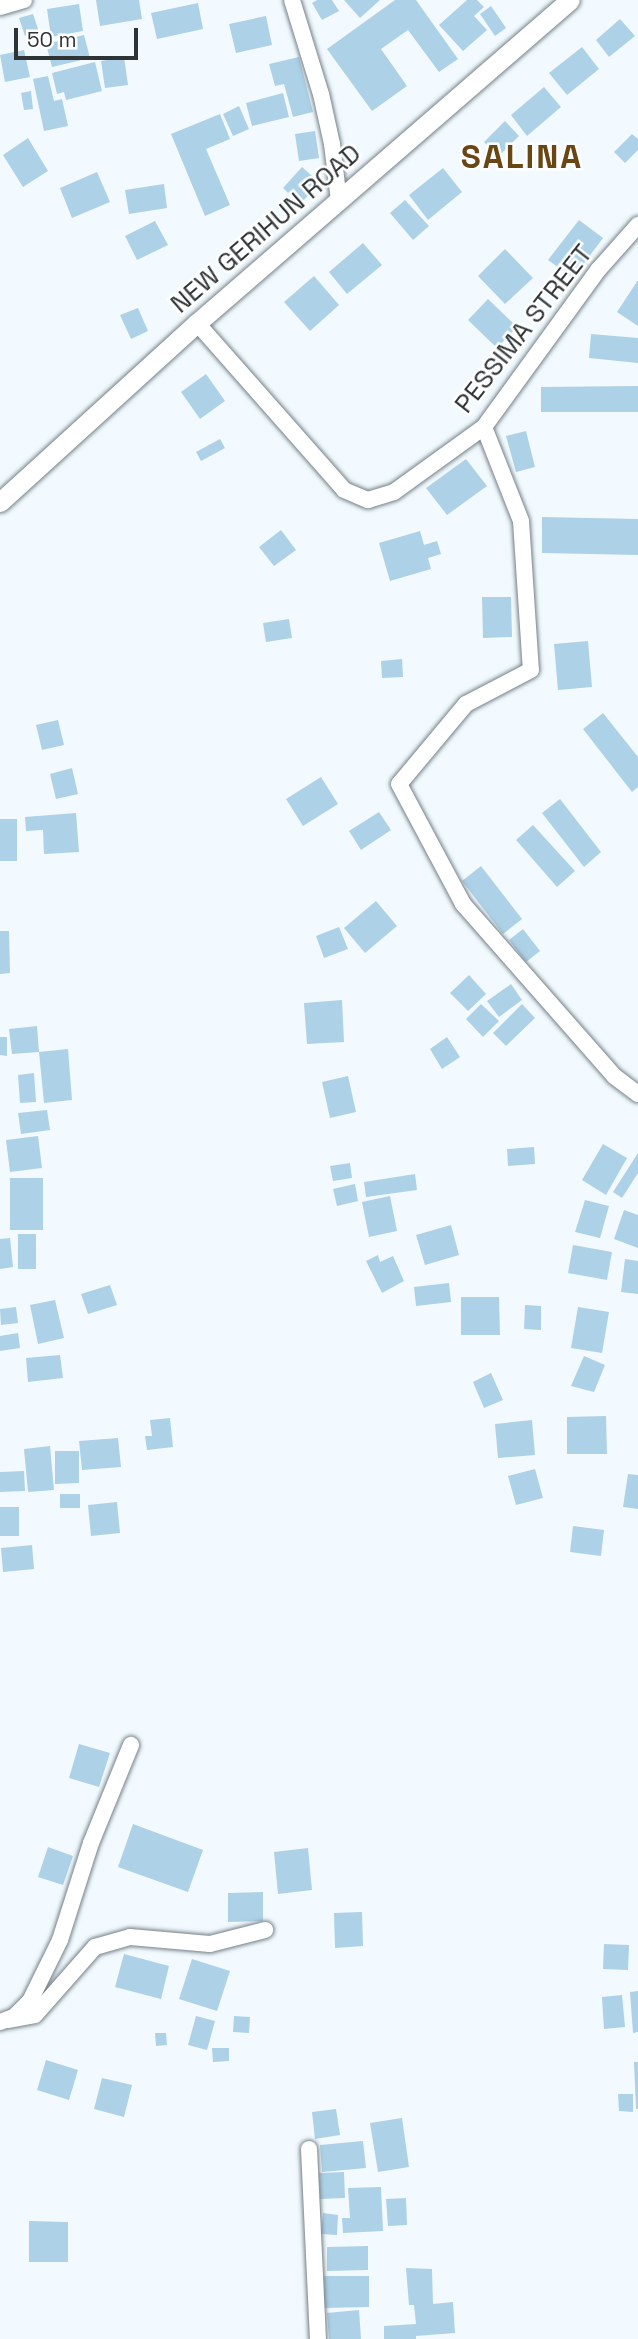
<!DOCTYPE html>
<style>
body{margin:0}
#map{position:relative;width:638px;height:2339px;overflow:hidden;background:#f2faff;font-family:"Space Grotesk",sans-serif}
div>[style]{position:absolute}
[style*='--x']{left:calc(var(--x)*1px);top:calc(var(--y)*1px);width:calc(var(--w)*1px);rotate:calc(var(--a)*1deg)}
.building>*{inset:0;background:#add1e7}
.roads{filter:drop-shadow(0 0 2px #748087) drop-shadow(0 0 2px #748087)}
.minor>*{height:16px;margin:-8px;padding:0 8px;transform-origin:8px;border-radius:8px;background:#fff}
.tertiary>*{height:19px;margin:-9.5px;padding:0 9.5px;transform-origin:9.5px;border-radius:9.5px;background:#fff}
span{translate:-50% -50%;white-space:nowrap;text-align:center;line-height:1.15;-webkit-text-stroke:5px #fff;paint-order:stroke}
.street-label{font-size:26px;color:#2e3336}
.district-label{font-size:33px;color:#694613;font-weight:700;letter-spacing:2px}
.scale{position:absolute;left:14px;top:28px;width:124px;height:32px;box-sizing:border-box;border:4px solid #2e3336;border-top:0;padding-left:9px;font-size:21px;line-height:24px;white-space:nowrap;color:#2e3336;-webkit-text-stroke:5px #fff;paint-order:stroke}
</style>
<div id="map">
<div class="building">
<div style="clip-path:polygon(96px 0,139px 0,142px 19px,100px 26px)"></div>
<div style="clip-path:polygon(317px 0,332px 0,339px 11px,322px 20px,312px 3px)"></div>
<div style="clip-path:polygon(344px 0,380px 0,360px 18px)"></div>
<div style="clip-path:polygon(395px 0,416px 0,458px 59px,439px 72px,408px 30px,381px 49px,407px 86px,372px 111px,327px 49px)"></div>
<div style="clip-path:polygon(467px 0,477px 0,484px 7px,474px 16px,487px 30px,463px 51px,439px 25px)"></div>
<div style="clip-path:polygon(198px 3px,203px 29px,157px 39px,151px 13px)"></div>
<div style="clip-path:polygon(79px 4px,83px 31px,51px 37px,47px 9px)"></div>
<div style="clip-path:polygon(491px 6px,506px 28px,495px 36px,480px 14px)"></div>
<div style="clip-path:polygon(33px 14px,39px 32px,25px 36px,19px 18px)"></div>
<div style="clip-path:polygon(266px 16px,272px 45px,236px 53px,229px 24px)"></div>
<div style="clip-path:polygon(620px 19px,635px 36px,609px 57px,596px 40px)"></div>
<div style="clip-path:polygon(84px 35px,90px 58px,52px 67px,46px 44px)"></div>
<div style="clip-path:polygon(582px 47px,599px 69px,567px 95px,549px 73px)"></div>
<div style="clip-path:polygon(24px 50px,30px 77px,5px 82px,0 55px)"></div>
<div style="clip-path:polygon(124px 57px,128px 85px,105px 88px,101px 61px)"></div>
<div style="clip-path:polygon(299px 57px,313px 112px,293px 117px,284px 84px,275px 86px,269px 64px)"></div>
<div style="clip-path:polygon(95px 62px,102px 91px,66px 100px,64px 92px,57px 94px,52px 73px)"></div>
<div style="clip-path:polygon(48px 76px,54px 101px,62px 99px,68px 126px,44px 131px,33px 79px)"></div>
<div style="clip-path:polygon(544px 87px,561px 107px,527px 136px,511px 115px)"></div>
<div style="clip-path:polygon(31px 91px,33px 109px,24px 110px,21px 93px)"></div>
<div style="clip-path:polygon(283px 93px,289px 117px,252px 126px,246px 103px)"></div>
<div style="clip-path:polygon(239px 106px,249px 129px,233px 136px,223px 114px)"></div>
<div style="clip-path:polygon(220px 114px,230px 139px,206px 149px,230px 205px,205px 216px,171px 134px)"></div>
<div style="clip-path:polygon(505px 121px,519px 136px,499px 156px,484px 142px)"></div>
<div style="clip-path:polygon(315px 131px,319px 158px,299px 161px,295px 134px)"></div>
<div style="clip-path:polygon(632px 134px,638px 139px,638px 150px,625px 163px,614px 152px)"></div>
<div style="clip-path:polygon(28px 138px,48px 171px,23px 187px,3px 155px)"></div>
<div style="clip-path:polygon(302px 167px,320px 183px,300px 204px,283px 188px)"></div>
<div style="clip-path:polygon(443px 168px,462px 192px,428px 220px,409px 195px)"></div>
<div style="clip-path:polygon(97px 172px,110px 202px,72px 218px,60px 188px)"></div>
<div style="clip-path:polygon(164px 184px,167px 208px,129px 214px,125px 190px)"></div>
<div style="clip-path:polygon(405px 200px,429px 226px,413px 240px,390px 213px)"></div>
<div style="clip-path:polygon(579px 220px,603px 238px,573px 278px,548px 260px)"></div>
<div style="clip-path:polygon(155px 221px,168px 245px,137px 260px,125px 236px)"></div>
<div style="clip-path:polygon(363px 243px,382px 265px,347px 294px,329px 272px)"></div>
<div style="clip-path:polygon(505px 249px,533px 278px,505px 304px,478px 276px)"></div>
<div style="clip-path:polygon(314px 276px,339px 305px,310px 331px,284px 302px)"></div>
<div style="clip-path:polygon(638px 280px,638px 326px,617px 312px)"></div>
<div style="clip-path:polygon(488px 299px,517px 327px,497px 348px,468px 320px)"></div>
<div style="clip-path:polygon(138px 308px,148px 331px,131px 339px,120px 315px)"></div>
<div style="clip-path:polygon(591px 334px,638px 338px,638px 363px,589px 358px)"></div>
<div style="clip-path:polygon(206px 374px,225px 401px,200px 419px,181px 392px)"></div>
<div style="clip-path:polygon(638px 386px,638px 412px,541px 412px,541px 387px)"></div>
<div style="clip-path:polygon(526px 431px,535px 467px,516px 472px,506px 436px)"></div>
<div style="clip-path:polygon(220px 439px,225px 448px,201px 461px,196px 452px)"></div>
<div style="clip-path:polygon(466px 459px,487px 486px,447px 515px,426px 488px)"></div>
<div style="clip-path:polygon(542px 517px,638px 519px,638px 555px,542px 553px)"></div>
<div style="clip-path:polygon(281px 530px,296px 550px,274px 566px,259px 547px)"></div>
<div style="clip-path:polygon(420px 531px,424px 545px,437px 541px,441px 554px,428px 558px,431px 569px,390px 581px,379px 543px)"></div>
<div style="clip-path:polygon(482px 597px,511px 597px,512px 637px,483px 638px)"></div>
<div style="clip-path:polygon(289px 619px,292px 638px,266px 642px,263px 623px)"></div>
<div style="clip-path:polygon(588px 641px,592px 687px,558px 690px,554px 644px)"></div>
<div style="clip-path:polygon(402px 659px,403px 677px,382px 678px,381px 661px)"></div>
<div style="clip-path:polygon(603px 713px,638px 757px,638px 787px,632px 792px,583px 729px)"></div>
<div style="clip-path:polygon(58px 720px,64px 745px,42px 750px,36px 725px)"></div>
<div style="clip-path:polygon(72px 768px,78px 794px,56px 799px,50px 774px)"></div>
<div style="clip-path:polygon(321px 777px,338px 804px,303px 826px,286px 799px)"></div>
<div style="clip-path:polygon(560px 799px,601px 852px,584px 867px,542px 813px)"></div>
<div style="clip-path:polygon(379px 812px,391px 830px,361px 850px,349px 831px)"></div>
<div style="clip-path:polygon(76px 813px,79px 852px,44px 854px,43px 830px,26px 831px,25px 817px)"></div>
<div style="clip-path:polygon(0 819px,17px 819px,17px 861px,0 861px)"></div>
<div style="clip-path:polygon(533px 825px,575px 871px,557px 887px,516px 840px)"></div>
<div style="clip-path:polygon(481px 866px,522px 919px,503px 934px,462px 881px)"></div>
<div style="clip-path:polygon(376px 901px,397px 926px,365px 953px,344px 928px)"></div>
<div style="clip-path:polygon(339px 927px,348px 949px,324px 958px,316px 936px)"></div>
<div style="clip-path:polygon(523px 929px,540px 951px,526px 962px,509px 940px)"></div>
<div style="clip-path:polygon(0 931px,9px 931px,10px 973px,0 974px)"></div>
<div style="clip-path:polygon(469px 975px,486px 994px,468px 1011px,450px 993px)"></div>
<div style="clip-path:polygon(511px 984px,522px 1000px,499px 1017px,487px 1001px)"></div>
<div style="clip-path:polygon(342px 1000px,344px 1042px,307px 1044px,304px 1003px)"></div>
<div style="clip-path:polygon(481px 1004px,499px 1021px,483px 1037px,466px 1019px)"></div>
<div style="clip-path:polygon(522px 1004px,535px 1018px,506px 1046px,493px 1033px)"></div>
<div style="clip-path:polygon(37px 1026px,39px 1052px,12px 1054px,9px 1029px)"></div>
<div style="clip-path:polygon(0 1037px,7px 1037px,7px 1056px,0 1055px)"></div>
<div style="clip-path:polygon(447px 1037px,460px 1057px,442px 1069px,430px 1049px)"></div>
<div style="clip-path:polygon(68px 1049px,72px 1100px,44px 1103px,39px 1052px)"></div>
<div style="clip-path:polygon(34px 1073px,36px 1102px,20px 1103px,18px 1075px)"></div>
<div style="clip-path:polygon(348px 1076px,356px 1112px,330px 1118px,322px 1082px)"></div>
<div style="clip-path:polygon(47px 1110px,50px 1130px,21px 1134px,18px 1113px)"></div>
<div style="clip-path:polygon(38px 1136px,42px 1168px,10px 1172px,6px 1140px)"></div>
<div style="clip-path:polygon(603px 1144px,627px 1158px,606px 1195px,582px 1180px)"></div>
<div style="clip-path:polygon(534px 1147px,535px 1164px,508px 1166px,507px 1149px)"></div>
<div style="clip-path:polygon(638px 1153px,638px 1173px,622px 1198px,613px 1192px)"></div>
<div style="clip-path:polygon(350px 1163px,352px 1178px,333px 1181px,330px 1166px)"></div>
<div style="clip-path:polygon(415px 1174px,417px 1190px,366px 1197px,364px 1182px)"></div>
<div style="clip-path:polygon(10px 1178px,43px 1178px,43px 1230px,10px 1230px)"></div>
<div style="clip-path:polygon(355px 1184px,358px 1201px,337px 1206px,333px 1189px)"></div>
<div style="clip-path:polygon(390px 1196px,397px 1231px,369px 1237px,362px 1202px)"></div>
<div style="clip-path:polygon(585px 1200px,609px 1206px,600px 1238px,575px 1232px)"></div>
<div style="clip-path:polygon(624px 1210px,638px 1215px,638px 1248px,614px 1239px)"></div>
<div style="clip-path:polygon(451px 1225px,459px 1255px,425px 1265px,416px 1235px)"></div>
<div style="clip-path:polygon(18px 1234px,36px 1234px,36px 1269px,18px 1269px)"></div>
<div style="clip-path:polygon(10px 1238px,13px 1267px,0 1269px,0 1239px)"></div>
<div style="clip-path:polygon(573px 1245px,612px 1252px,607px 1280px,568px 1273px)"></div>
<div style="clip-path:polygon(378px 1255px,380px 1262px,393px 1256px,404px 1281px,382px 1293px,366px 1261px)"></div>
<div style="clip-path:polygon(625px 1259px,638px 1261px,638px 1294px,621px 1292px)"></div>
<div style="clip-path:polygon(449px 1283px,451px 1302px,416px 1306px,414px 1287px)"></div>
<div style="clip-path:polygon(110px 1285px,117px 1305px,88px 1314px,81px 1294px)"></div>
<div style="clip-path:polygon(461px 1297px,499px 1297px,500px 1335px,461px 1335px)"></div>
<div style="clip-path:polygon(55px 1300px,64px 1338px,38px 1344px,30px 1305px)"></div>
<div style="clip-path:polygon(525px 1305px,541px 1306px,541px 1330px,524px 1329px)"></div>
<div style="clip-path:polygon(16px 1307px,18px 1323px,1px 1325px,0 1309px)"></div>
<div style="clip-path:polygon(578px 1307px,609px 1312px,602px 1353px,571px 1348px)"></div>
<div style="clip-path:polygon(18px 1333px,20px 1348px,0 1351px,0 1336px)"></div>
<div style="clip-path:polygon(60px 1355px,63px 1378px,28px 1382px,26px 1358px)"></div>
<div style="clip-path:polygon(584px 1356px,605px 1365px,594px 1392px,571px 1386px)"></div>
<div style="clip-path:polygon(491px 1373px,503px 1400px,484px 1408px,473px 1382px)"></div>
<div style="clip-path:polygon(606px 1416px,607px 1454px,567px 1454px,567px 1417px)"></div>
<div style="clip-path:polygon(170px 1418px,173px 1447px,147px 1450px,145px 1436px,152px 1436px,150px 1420px)"></div>
<div style="clip-path:polygon(532px 1420px,535px 1455px,498px 1458px,495px 1424px)"></div>
<div style="clip-path:polygon(118px 1438px,121px 1467px,82px 1470px,79px 1441px)"></div>
<div style="clip-path:polygon(50px 1446px,54px 1490px,28px 1492px,24px 1449px)"></div>
<div style="clip-path:polygon(55px 1451px,79px 1451px,79px 1483px,55px 1484px)"></div>
<div style="clip-path:polygon(535px 1469px,543px 1498px,516px 1505px,508px 1476px)"></div>
<div style="clip-path:polygon(24px 1471px,25px 1491px,0 1492px,0 1472px)"></div>
<div style="clip-path:polygon(628px 1474px,638px 1475px,638px 1509px,623px 1507px)"></div>
<div style="clip-path:polygon(60px 1494px,80px 1494px,80px 1508px,60px 1508px)"></div>
<div style="clip-path:polygon(117px 1502px,120px 1533px,91px 1536px,88px 1505px)"></div>
<div style="clip-path:polygon(0 1507px,19px 1507px,19px 1536px,0 1536px)"></div>
<div style="clip-path:polygon(573px 1526px,604px 1530px,601px 1556px,570px 1552px)"></div>
<div style="clip-path:polygon(32px 1545px,34px 1569px,3px 1572px,1px 1548px)"></div>
<div style="clip-path:polygon(79px 1744px,110px 1753px,99px 1787px,69px 1778px)"></div>
<div style="clip-path:polygon(133px 1824px,203px 1850px,188px 1892px,118px 1867px)"></div>
<div style="clip-path:polygon(48px 1847px,73px 1856px,63px 1885px,38px 1877px)"></div>
<div style="clip-path:polygon(308px 1848px,312px 1890px,278px 1894px,274px 1852px)"></div>
<div style="clip-path:polygon(263px 1892px,263px 1921px,228px 1922px,228px 1893px)"></div>
<div style="clip-path:polygon(362px 1912px,363px 1946px,335px 1948px,334px 1913px)"></div>
<div style="clip-path:polygon(604px 1944px,629px 1945px,628px 1970px,603px 1969px)"></div>
<div style="clip-path:polygon(124px 1954px,169px 1966px,161px 1999px,115px 1987px)"></div>
<div style="clip-path:polygon(192px 1959px,230px 1971px,217px 2011px,179px 1999px)"></div>
<div style="clip-path:polygon(638px 1991px,638px 2032px,633px 2033px,630px 1992px)"></div>
<div style="clip-path:polygon(622px 1995px,625px 2027px,604px 2029px,602px 1997px)"></div>
<div style="clip-path:polygon(196px 2016px,215px 2021px,207px 2050px,188px 2045px)"></div>
<div style="clip-path:polygon(234px 2016px,250px 2017px,249px 2033px,233px 2032px)"></div>
<div style="clip-path:polygon(155px 2033px,166px 2033px,167px 2045px,156px 2046px)"></div>
<div style="clip-path:polygon(212px 2048px,229px 2048px,229px 2061px,213px 2062px)"></div>
<div style="clip-path:polygon(46px 2060px,78px 2070px,69px 2100px,37px 2090px)"></div>
<div style="clip-path:polygon(634px 2062px,638px 2062px,638px 2109px,636px 2109px)"></div>
<div style="clip-path:polygon(102px 2078px,132px 2085px,124px 2117px,94px 2109px)"></div>
<div style="clip-path:polygon(618px 2094px,633px 2094px,633px 2112px,619px 2111px)"></div>
<div style="clip-path:polygon(336px 2109px,340px 2135px,315px 2139px,312px 2112px)"></div>
<div style="clip-path:polygon(402px 2118px,409px 2167px,378px 2172px,370px 2123px)"></div>
<div style="clip-path:polygon(363px 2141px,366px 2168px,322px 2172px,320px 2145px)"></div>
<div style="clip-path:polygon(344px 2172px,345px 2198px,320px 2199px,319px 2173px)"></div>
<div style="clip-path:polygon(381px 2187px,383px 2231px,343px 2233px,342px 2218px,350px 2218px,348px 2188px)"></div>
<div style="clip-path:polygon(406px 2198px,407px 2225px,388px 2226px,386px 2199px)"></div>
<div style="clip-path:polygon(323px 2213px,338px 2215px,337px 2235px,321px 2234px)"></div>
<div style="clip-path:polygon(29px 2221px,68px 2222px,68px 2262px,29px 2262px)"></div>
<div style="clip-path:polygon(368px 2246px,368px 2270px,327px 2271px,327px 2247px)"></div>
<div style="clip-path:polygon(406px 2268px,432px 2269px,433px 2304px,453px 2302px,455px 2333px,416px 2336px,416px 2339px,384px 2339px,384px 2326px,416px 2324px,414px 2305px,409px 2305px)"></div>
<div style="clip-path:polygon(324px 2276px,369px 2276px,369px 2307px,324px 2308px)"></div>
<div style="clip-path:polygon(359px 2310px,361px 2339px,329px 2339px,327px 2313px)"></div>
</div>
<div class="roads">
<div class="minor">
<div style="--x:292;--y:0;--w:98;--a:72.9"></div>
<div style="--x:321;--y:94;--w:51;--a:77.6"></div>
<div style="--x:332;--y:144;--w:57;--a:83"></div>
<div style="--x:0;--y:7;--w:25;--a:-16"></div>
<div style="--x:197;--y:323;--w:222;--a:48.6"></div>
<div style="--x:344;--y:490;--w:26;--a:23"></div>
<div style="--x:368;--y:500;--w:27;--a:-17"></div>
<div style="--x:394;--y:492;--w:111;--a:-35.8"></div>
<div style="--x:484;--y:427;--w:195;--a:-54"></div>
<div style="--x:599;--y:269;--w:59;--a:-48.4"></div>
<div style="--x:484;--y:427;--w:101;--a:68.5"></div>
<div style="--x:521;--y:521;--w:149;--a:86.2"></div>
<div style="--x:531;--y:670;--w:73;--a:152.4"></div>
<div style="--x:466;--y:704;--w:104;--a:129.9"></div>
<div style="--x:399;--y:784;--w:136;--a:61.9"></div>
<div style="--x:463;--y:904;--w:229;--a:48.7"></div>
<div style="--x:614;--y:1076;--w:30;--a:37"></div>
<div style="--x:9;--y:2020;--w:26;--a:-11"></div>
<div style="--x:35;--y:2015;--w:91;--a:-48.6"></div>
<div style="--x:95;--y:1947;--w:36;--a:-16"></div>
<div style="--x:130;--y:1937;--w:80;--a:5"></div>
<div style="--x:210;--y:1944;--w:57;--a:-14.3"></div>
<div style="--x:0;--y:2022;--w:15;--a:-20"></div>
<div style="--x:14;--y:2017;--w:23;--a:-45"></div>
<div style="--x:30;--y:2001;--w:68;--a:-63.8"></div>
<div style="--x:60;--y:1940;--w:102;--a:-72.3"></div>
<div style="--x:91;--y:1843;--w:106;--a:-67.8"></div>
<div style="--x:309;--y:2149;--w:190;--a:87.3"></div>
</div>
<div class="tertiary">
<div style="--x:0;--y:502;--w:266;--a:-42.3"></div>
<div style="--x:197;--y:323;--w:493;--a:-40.9"></div>
</div>
</div>
<div class="street-label">
<span style="left:266px;top:229px;rotate:-41deg">NEW GERIHUN ROAD</span>
<span style="left:524px;top:329px;rotate:-52deg">PESSIMA STREET</span>
</div>
<div class="district-label">
<span style="left:522px;top:158px">SALINA</span>
</div>
<div class="scale">50 m</div>
</div>
